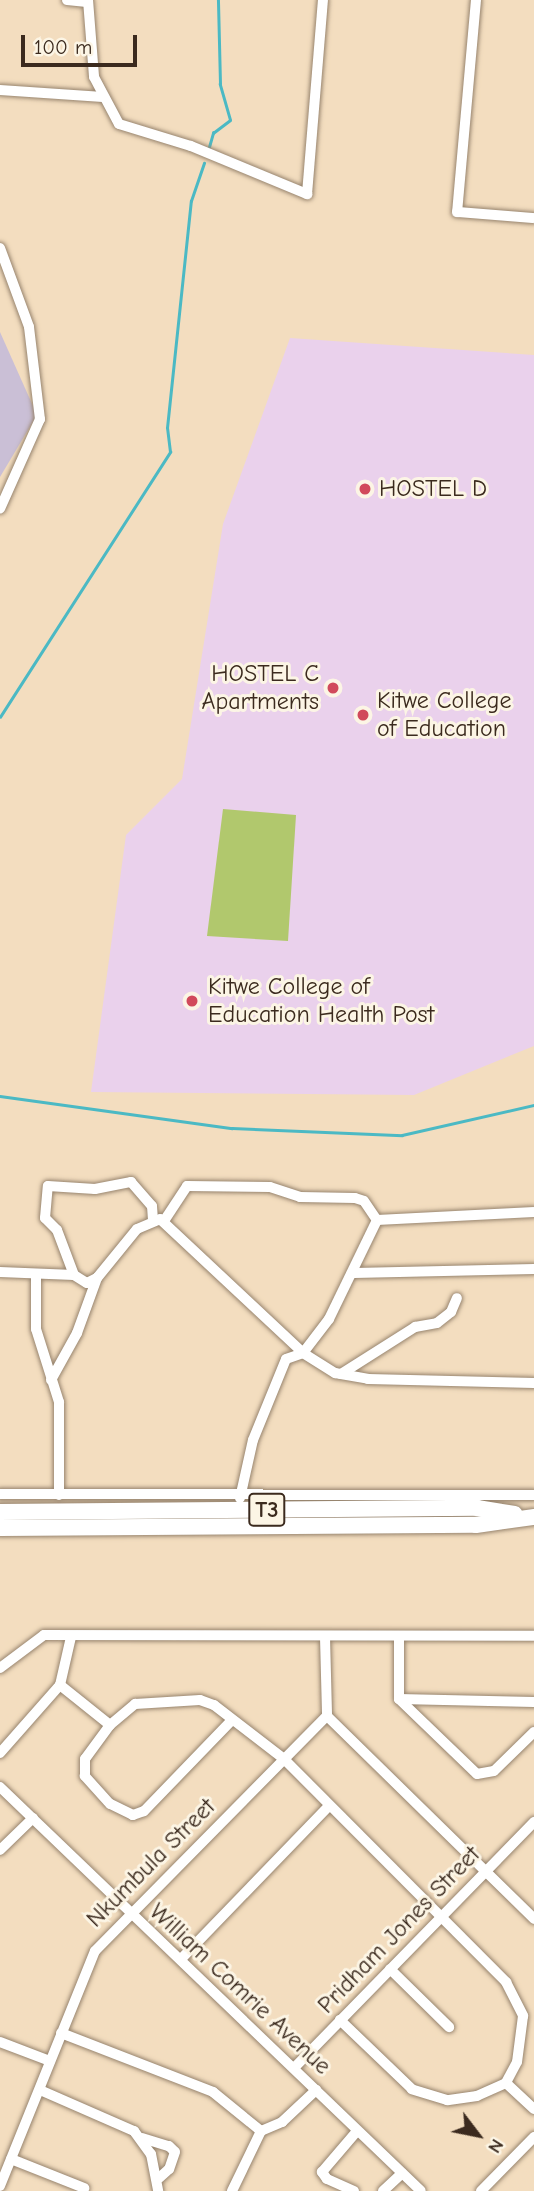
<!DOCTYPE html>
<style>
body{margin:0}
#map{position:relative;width:534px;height:2191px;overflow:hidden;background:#f3ddbf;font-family:"Comic Neue",sans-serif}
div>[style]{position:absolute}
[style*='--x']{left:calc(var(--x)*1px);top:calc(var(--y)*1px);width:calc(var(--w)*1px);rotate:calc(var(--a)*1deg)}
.built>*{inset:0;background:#ead1ec}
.industrial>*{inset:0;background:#cabfd6}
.green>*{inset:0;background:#b1c86d}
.stream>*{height:2.5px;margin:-1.25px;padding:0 1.25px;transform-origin:1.25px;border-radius:1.25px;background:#4bb9c4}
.roads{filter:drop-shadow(0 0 2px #97846e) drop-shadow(0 0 2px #97846e)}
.minor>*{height:10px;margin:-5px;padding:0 5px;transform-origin:5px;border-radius:5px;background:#fff}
.highway>*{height:16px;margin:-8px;padding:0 8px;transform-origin:8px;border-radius:8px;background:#fff}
.dots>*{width:19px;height:19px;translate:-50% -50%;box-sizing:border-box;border:4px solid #fcf5e5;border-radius:50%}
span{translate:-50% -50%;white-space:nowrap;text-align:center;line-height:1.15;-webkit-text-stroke:6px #fcf5e5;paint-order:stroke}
.shield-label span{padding:2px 5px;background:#fcf5e5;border:2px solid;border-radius:5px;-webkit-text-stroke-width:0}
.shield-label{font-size:23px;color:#3b2a1e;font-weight:700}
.poi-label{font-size:24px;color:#3b2a1e}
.left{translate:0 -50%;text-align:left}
.right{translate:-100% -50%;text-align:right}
.street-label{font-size:24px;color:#3b2a1e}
.north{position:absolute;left:443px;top:2100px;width:70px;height:70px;-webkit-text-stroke:5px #fcf5e5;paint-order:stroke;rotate:122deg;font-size:19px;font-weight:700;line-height:28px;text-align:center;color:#3b2a1e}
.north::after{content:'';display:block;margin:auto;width:24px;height:32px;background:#3b2a1e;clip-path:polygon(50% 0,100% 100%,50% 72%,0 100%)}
.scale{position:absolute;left:21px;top:35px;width:116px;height:32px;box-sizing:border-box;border:4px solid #3b2a1e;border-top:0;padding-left:9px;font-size:21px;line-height:24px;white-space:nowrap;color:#3b2a1e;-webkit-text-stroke:5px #fcf5e5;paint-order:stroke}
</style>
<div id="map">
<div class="built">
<div style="clip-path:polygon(290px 338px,534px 355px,534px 1046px,414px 1095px,91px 1092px,126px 835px,182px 779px,223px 524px)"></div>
</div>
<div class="industrial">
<div style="clip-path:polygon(0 332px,37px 415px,0 477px)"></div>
</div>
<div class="green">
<div style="clip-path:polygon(223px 809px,296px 815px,288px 941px,207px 936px)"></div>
</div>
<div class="stream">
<div style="--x:209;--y:147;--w:15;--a:-74"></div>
<div style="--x:213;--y:133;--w:21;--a:-37"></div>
<div style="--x:230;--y:120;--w:37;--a:-106"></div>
<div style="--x:220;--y:84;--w:84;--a:-91.4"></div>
<div style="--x:0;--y:717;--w:315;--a:-57.3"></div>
<div style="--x:170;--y:452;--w:24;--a:-97"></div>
<div style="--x:167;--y:428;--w:228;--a:-84"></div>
<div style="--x:191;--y:201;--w:40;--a:-71.1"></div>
<div style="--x:0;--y:1096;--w:234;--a:7.9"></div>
<div style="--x:232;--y:1128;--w:170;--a:2.4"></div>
<div style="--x:402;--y:1135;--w:135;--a:-12.8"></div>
</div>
<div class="roads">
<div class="minor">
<div style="--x:67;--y:0;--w:20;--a:6"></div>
<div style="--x:88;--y:0;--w:77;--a:85.5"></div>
<div style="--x:94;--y:77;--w:53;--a:62"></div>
<div style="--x:119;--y:124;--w:75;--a:17"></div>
<div style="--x:191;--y:146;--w:126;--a:22.5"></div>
<div style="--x:307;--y:194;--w:195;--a:-85.3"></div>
<div style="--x:476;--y:0;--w:213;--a:95.1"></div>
<div style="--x:457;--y:212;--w:77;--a:4.5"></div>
<div style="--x:0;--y:90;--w:103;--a:3.9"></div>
<div style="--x:0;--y:248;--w:84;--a:69.8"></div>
<div style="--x:29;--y:327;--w:93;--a:83.2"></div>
<div style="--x:40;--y:419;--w:98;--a:114"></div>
<div style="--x:164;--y:1221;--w:42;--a:-56.7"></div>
<div style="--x:187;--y:1186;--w:83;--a:0.7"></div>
<div style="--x:270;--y:1187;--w:32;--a:18"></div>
<div style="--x:300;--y:1197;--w:55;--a:1"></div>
<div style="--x:355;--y:1198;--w:9;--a:18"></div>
<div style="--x:364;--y:1201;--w:23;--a:56"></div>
<div style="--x:0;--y:1272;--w:74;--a:2.3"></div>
<div style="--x:74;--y:1275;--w:15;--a:32"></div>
<div style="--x:87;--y:1283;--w:11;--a:-27"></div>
<div style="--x:97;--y:1278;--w:63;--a:-50.8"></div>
<div style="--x:137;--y:1229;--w:25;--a:-23"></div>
<div style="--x:160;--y:1219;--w:196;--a:43.1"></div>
<div style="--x:303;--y:1353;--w:38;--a:32"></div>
<div style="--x:335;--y:1373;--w:34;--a:10"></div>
<div style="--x:368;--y:1379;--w:166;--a:1.4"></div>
<div style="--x:354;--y:1273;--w:180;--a:-1.3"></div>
<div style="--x:36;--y:1275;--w:54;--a:90"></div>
<div style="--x:36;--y:1329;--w:77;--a:72.5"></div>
<div style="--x:59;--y:1402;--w:93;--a:90"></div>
<div style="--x:74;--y:1275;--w:48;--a:-110.7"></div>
<div style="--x:57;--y:1230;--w:17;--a:-135"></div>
<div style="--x:45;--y:1218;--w:32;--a:-85"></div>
<div style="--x:48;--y:1186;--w:47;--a:3.7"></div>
<div style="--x:95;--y:1189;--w:37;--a:-11"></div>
<div style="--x:131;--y:1182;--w:32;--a:49"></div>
<div style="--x:152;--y:1206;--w:13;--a:86"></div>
<div style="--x:341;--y:1374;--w:88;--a:-32.4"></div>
<div style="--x:415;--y:1327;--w:22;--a:-10"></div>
<div style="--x:437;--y:1323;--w:18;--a:-38"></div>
<div style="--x:451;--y:1312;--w:15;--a:-67"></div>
<div style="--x:51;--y:1380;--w:54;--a:-61"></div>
<div style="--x:77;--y:1333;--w:59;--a:-70"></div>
<div style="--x:0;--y:1494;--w:534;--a:0.11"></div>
<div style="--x:240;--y:1498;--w:59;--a:-77.4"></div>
<div style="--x:253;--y:1440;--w:87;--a:-67.8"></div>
<div style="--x:286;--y:1359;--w:18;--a:-19"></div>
<div style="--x:303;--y:1353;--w:43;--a:-52.6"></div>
<div style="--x:329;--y:1319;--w:110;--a:-64.1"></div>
<div style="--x:377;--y:1220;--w:157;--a:-2.9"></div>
<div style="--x:399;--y:1636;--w:63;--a:90"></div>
<div style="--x:399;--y:1699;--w:108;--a:43.9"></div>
<div style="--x:477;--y:1774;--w:17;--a:-10"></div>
<div style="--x:494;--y:1771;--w:56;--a:-44.3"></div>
<div style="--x:325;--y:1637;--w:79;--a:88.5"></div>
<div style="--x:327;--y:1716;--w:290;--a:44.4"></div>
<div style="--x:0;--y:1668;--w:55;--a:-36.9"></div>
<div style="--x:44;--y:1635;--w:490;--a:0.1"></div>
<div style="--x:60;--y:1685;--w:64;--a:38.7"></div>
<div style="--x:399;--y:1699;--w:135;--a:1.3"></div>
<div style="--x:232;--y:1720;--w:127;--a:134"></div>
<div style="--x:144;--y:1811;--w:12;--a:160"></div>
<div style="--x:133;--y:1815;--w:25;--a:-154"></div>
<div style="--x:110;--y:1804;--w:38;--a:-132"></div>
<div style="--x:85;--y:1776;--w:17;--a:-90"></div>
<div style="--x:85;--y:1759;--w:42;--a:-53.7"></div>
<div style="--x:110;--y:1725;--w:33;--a:-40"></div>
<div style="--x:135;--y:1704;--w:65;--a:-3.5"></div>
<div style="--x:200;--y:1700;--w:15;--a:20"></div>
<div style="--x:214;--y:1705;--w:88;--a:37.6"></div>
<div style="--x:284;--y:1759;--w:315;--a:45.1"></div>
<div style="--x:506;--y:1982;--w:38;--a:63"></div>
<div style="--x:523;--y:2016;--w:46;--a:97.4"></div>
<div style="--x:517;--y:2062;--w:24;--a:118"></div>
<div style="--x:506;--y:2083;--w:32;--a:156"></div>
<div style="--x:477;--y:2096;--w:30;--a:172"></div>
<div style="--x:447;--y:2100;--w:37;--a:-163"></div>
<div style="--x:412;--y:2089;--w:100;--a:-136.2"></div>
<div style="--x:0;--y:1753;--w:91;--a:-48.6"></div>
<div style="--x:60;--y:1685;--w:49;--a:-77.1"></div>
<div style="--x:0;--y:1787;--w:583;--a:43.82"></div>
<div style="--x:0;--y:1850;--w:46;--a:-44.1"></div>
<div style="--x:182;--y:1958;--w:210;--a:-46"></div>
<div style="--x:390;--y:1969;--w:83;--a:44.5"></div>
<div style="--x:61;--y:2033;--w:163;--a:21.2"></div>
<div style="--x:213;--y:2092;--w:62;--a:39.1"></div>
<div style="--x:0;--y:2042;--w:53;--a:20.8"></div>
<div style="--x:294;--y:2068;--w:344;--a:-45.7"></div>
<div style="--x:506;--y:2083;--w:38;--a:43"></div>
<div style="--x:40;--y:2090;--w:103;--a:23.6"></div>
<div style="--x:134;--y:2131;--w:29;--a:54"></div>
<div style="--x:151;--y:2154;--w:38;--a:79"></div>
<div style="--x:142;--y:2138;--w:28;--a:17"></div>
<div style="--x:169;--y:2146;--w:8;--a:45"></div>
<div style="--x:175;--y:2152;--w:18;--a:109"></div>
<div style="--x:169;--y:2169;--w:13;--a:138"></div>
<div style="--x:11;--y:2159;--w:79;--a:21.7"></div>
<div style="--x:0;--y:2186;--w:253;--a:-68"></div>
<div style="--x:95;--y:1951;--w:330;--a:-45.4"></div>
<div style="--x:232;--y:2191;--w:67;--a:-64.2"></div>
<div style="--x:261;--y:2131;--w:23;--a:-23"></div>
<div style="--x:282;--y:2122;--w:47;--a:-43.3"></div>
<div style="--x:354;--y:2191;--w:30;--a:-156"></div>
<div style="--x:327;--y:2179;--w:9;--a:-126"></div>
<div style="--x:322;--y:2172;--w:54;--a:-49.5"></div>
<div style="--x:383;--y:2191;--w:26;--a:-43"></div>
<div style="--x:481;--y:2191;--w:76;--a:-45.5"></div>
</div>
<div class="highway">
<div style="--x:0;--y:1512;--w:477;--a:-0.5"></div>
<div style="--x:477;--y:1508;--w:38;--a:9"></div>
<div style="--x:0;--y:1528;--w:476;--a:-0.4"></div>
<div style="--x:476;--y:1525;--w:59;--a:-7.9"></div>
</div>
</div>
<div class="dots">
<div style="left:365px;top:489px;background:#d1495b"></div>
<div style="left:333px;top:688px;background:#d1495b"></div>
<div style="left:363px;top:715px;background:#d1495b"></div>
<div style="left:192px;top:1001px;background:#d1495b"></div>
</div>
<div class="shield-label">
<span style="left:267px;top:1510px">T3</span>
</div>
<div class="poi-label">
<span class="left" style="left:379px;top:489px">HOSTEL D</span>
<span class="right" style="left:319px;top:688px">HOSTEL C<br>Apartments</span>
<span class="left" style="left:377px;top:715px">Kitwe College<br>of Education</span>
<span class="left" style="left:208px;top:1001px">Kitwe College of<br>Education Health Post</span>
</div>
<div class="street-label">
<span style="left:151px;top:1863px;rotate:-45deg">Nkumbula Street</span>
<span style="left:399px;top:1930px;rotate:-46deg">Pridham Jones Street</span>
<span style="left:240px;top:1989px;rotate:43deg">William Comrie Avenue</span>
</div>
<div class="north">N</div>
<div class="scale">100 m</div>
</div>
